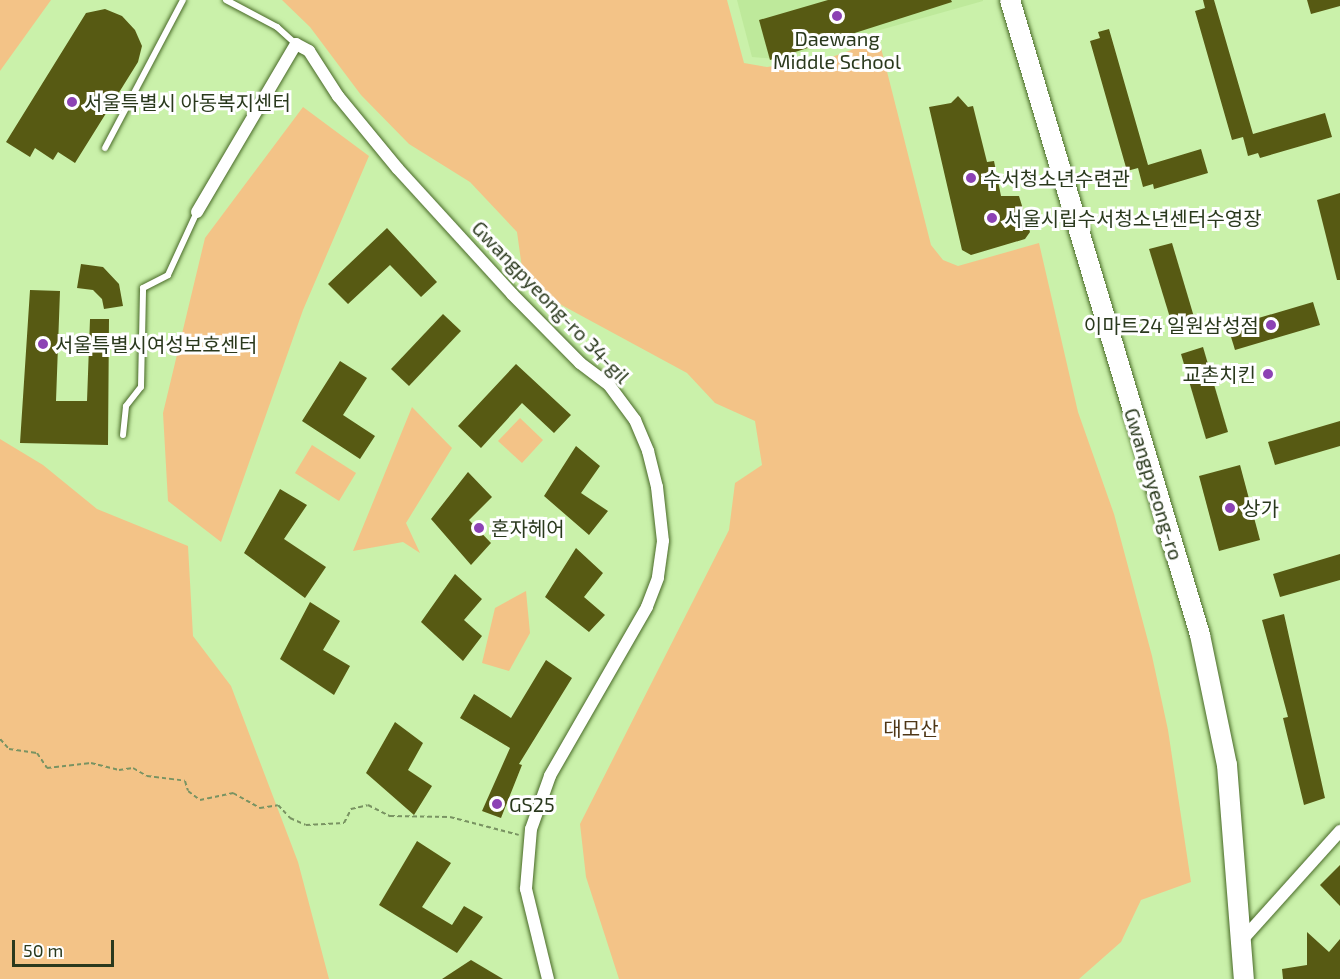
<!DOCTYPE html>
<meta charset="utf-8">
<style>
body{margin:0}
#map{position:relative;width:1340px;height:979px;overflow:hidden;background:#caf1aa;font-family:"Exo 2","Noto Sans KR",sans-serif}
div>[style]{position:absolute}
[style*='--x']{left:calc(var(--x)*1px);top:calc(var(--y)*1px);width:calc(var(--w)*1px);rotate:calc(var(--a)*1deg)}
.built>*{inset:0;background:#bee99b}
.green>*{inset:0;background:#f3c387}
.building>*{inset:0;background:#575a13}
.path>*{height:2px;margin-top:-1px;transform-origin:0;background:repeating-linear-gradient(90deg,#799362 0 4.5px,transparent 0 7.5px)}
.roads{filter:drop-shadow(0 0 2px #486927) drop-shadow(0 0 2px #486927)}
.service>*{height:6px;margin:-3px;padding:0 3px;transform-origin:3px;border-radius:3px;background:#fff}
.minor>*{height:12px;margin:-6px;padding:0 6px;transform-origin:6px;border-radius:6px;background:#fff}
.primary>*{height:20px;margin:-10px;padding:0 10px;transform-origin:10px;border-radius:10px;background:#fff}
.dots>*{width:16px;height:16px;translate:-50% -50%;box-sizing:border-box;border:3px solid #fff;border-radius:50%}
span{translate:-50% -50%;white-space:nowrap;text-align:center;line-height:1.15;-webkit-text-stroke:6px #fff;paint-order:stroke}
.poi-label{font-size:20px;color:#2a391d}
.left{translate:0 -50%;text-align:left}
.right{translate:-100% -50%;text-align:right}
.street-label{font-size:20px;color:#2a391d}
.park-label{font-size:20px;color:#4e3616}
.scale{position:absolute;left:12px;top:940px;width:102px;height:27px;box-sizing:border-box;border:3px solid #2a391d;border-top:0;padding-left:8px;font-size:18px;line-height:21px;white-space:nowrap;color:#2a391d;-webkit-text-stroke:4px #fff;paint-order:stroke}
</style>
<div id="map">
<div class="built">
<div style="clip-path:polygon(737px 0,983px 0,983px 1px,777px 59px,752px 57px)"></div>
</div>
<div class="green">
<div style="clip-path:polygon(0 0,51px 0,0 71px)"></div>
<div style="clip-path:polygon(282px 0,727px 0,744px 63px,767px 67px,829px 58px,879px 40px,931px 245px,943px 260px,958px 266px,1039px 243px,1078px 412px,1114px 514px,1152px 656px,1168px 730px,1191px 882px,1141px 900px,1121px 942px,1079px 979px,619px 979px,586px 877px,580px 824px,729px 530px,735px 483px,762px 465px,755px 421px,715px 403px,687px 373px,556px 302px,523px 275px,517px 232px,470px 182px,409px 144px,361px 95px,310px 27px)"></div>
<div style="clip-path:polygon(303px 107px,369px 156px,303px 310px,221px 542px,168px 501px,163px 413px,205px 238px)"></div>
<div style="clip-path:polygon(412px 407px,452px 448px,406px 523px,420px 553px,403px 542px,353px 551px)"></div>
<div style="clip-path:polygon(520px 418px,543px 440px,522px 463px,498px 441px)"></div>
<div style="clip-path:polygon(0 439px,43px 465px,97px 509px,188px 546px,193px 636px,231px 686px,298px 862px,329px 979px,0 979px)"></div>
<div style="clip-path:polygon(312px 445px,356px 473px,339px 501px,295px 473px)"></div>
<div style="clip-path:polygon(526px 591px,530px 633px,509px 671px,482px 663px,495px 608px)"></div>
</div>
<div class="building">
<div style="clip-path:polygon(828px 0,951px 0,952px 2px,770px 60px,759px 20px)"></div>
<div style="clip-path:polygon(1203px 0,1214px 0,1253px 134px,1325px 113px,1332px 137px,1260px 158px,1258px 153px,1248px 156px,1243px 137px,1232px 140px,1195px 11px,1205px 8px)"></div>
<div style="clip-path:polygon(1307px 0,1340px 0,1340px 6px,1311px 14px)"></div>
<div style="clip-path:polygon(105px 9px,122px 16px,135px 30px,142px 46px,138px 62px,75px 163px,58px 152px,53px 160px,35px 148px,30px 157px,6px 142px,86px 13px)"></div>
<div style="clip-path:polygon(1109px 29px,1148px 165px,1201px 149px,1208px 173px,1154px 189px,1153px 184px,1143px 187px,1138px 168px,1127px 171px,1090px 41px,1100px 38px,1098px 32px)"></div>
<div style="clip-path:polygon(958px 96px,968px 107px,973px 106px,987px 162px,994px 161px,1001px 196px,1019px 196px,1030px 232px,1025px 239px,971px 255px,962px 250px,929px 107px,951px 103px)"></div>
<div style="clip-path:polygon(1340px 193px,1340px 280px,1337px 280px,1317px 200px)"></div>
<div style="clip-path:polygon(387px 228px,437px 282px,421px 297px,390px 265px,348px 304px,328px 284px)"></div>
<div style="clip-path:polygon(1172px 243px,1197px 327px,1175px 334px,1149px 249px)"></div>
<div style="clip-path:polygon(81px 264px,103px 267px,119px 284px,123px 306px,104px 309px,102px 299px,93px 290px,77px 288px)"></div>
<div style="clip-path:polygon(30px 290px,60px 291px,56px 401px,87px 401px,90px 319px,109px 319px,108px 445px,20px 443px)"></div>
<div style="clip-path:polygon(1313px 302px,1320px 325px,1235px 350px,1228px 327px)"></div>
<div style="clip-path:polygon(443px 314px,461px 331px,409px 386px,391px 369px)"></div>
<div style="clip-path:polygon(1203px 347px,1228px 432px,1206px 439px,1181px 354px)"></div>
<div style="clip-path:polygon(340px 361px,367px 378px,343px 415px,375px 436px,360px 459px,302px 421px)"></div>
<div style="clip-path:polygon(516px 364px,571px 415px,554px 433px,522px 403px,481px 448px,458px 426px)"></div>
<div style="clip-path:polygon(1340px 421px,1340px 446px,1275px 465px,1268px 442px)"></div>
<div style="clip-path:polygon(576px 446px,600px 466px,581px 493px,608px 511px,589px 535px,544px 496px)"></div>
<div style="clip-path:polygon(1240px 465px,1260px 540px,1219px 551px,1199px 476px)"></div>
<div style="clip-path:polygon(468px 472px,492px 497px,469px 520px,491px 543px,471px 565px,431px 519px)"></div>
<div style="clip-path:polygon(280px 489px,307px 505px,284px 539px,326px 567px,305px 598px,244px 553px)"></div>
<div style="clip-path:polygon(576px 548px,603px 573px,584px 597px,605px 615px,589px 632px,545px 597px)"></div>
<div style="clip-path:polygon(1340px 554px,1340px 580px,1280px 597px,1273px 574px)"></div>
<div style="clip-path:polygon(455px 574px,482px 599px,464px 620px,482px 636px,463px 661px,421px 622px)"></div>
<div style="clip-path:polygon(310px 602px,340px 621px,323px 650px,350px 666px,334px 695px,280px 659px)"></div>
<div style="clip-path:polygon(1284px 614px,1325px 798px,1304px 805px,1283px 718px,1288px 717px,1262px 620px)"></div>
<div style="clip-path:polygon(546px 660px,572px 678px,519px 764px,522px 765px,501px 818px,482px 811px,510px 748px,460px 718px,474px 694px,511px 718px)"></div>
<div style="clip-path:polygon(395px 722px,423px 743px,408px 770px,432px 786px,414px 815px,366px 773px)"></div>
<div style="clip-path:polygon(417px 841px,451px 863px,422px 907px,452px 925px,464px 906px,483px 917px,457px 953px,379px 905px)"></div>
<div style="clip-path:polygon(1340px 865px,1340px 906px,1320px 885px)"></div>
<div style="clip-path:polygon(1307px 932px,1329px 952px,1340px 939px,1340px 979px,1283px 979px,1282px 969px,1307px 965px)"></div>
<div style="clip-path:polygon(471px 960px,503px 979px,442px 979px)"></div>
</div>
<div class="path">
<div style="--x:0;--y:739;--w:13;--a:48"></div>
<div style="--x:9;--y:749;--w:28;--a:8"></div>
<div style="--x:37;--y:753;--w:18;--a:56"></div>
<div style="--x:47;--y:768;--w:44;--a:-6.5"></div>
<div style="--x:91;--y:763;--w:29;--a:14"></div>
<div style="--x:119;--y:770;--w:14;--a:-8"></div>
<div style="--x:133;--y:768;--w:16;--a:30"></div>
<div style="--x:147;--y:776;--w:38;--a:7"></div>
<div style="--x:185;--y:781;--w:10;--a:73"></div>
<div style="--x:188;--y:791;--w:15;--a:37"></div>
<div style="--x:200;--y:800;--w:34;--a:-12"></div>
<div style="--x:233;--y:793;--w:31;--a:29"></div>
<div style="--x:260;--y:808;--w:18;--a:-9"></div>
<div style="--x:278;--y:805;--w:18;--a:47"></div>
<div style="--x:290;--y:818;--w:17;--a:24"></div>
<div style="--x:306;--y:825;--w:38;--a:-3"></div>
<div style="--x:344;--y:823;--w:16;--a:-63"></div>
<div style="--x:351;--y:809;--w:17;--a:-13"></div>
<div style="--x:368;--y:805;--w:25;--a:27"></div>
<div style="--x:390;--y:816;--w:60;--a:1"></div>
<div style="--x:450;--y:817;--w:71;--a:14.6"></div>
</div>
<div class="roads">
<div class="service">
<div style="--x:226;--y:0;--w:58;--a:27.9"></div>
<div style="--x:277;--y:27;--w:25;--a:42"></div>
<div style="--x:105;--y:148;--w:167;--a:-62.2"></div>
<div style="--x:123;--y:435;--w:29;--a:-84"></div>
<div style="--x:126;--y:406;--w:24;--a:-52"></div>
<div style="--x:141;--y:387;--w:99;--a:-88.8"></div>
<div style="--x:143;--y:288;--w:28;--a:-27"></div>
<div style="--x:168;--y:275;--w:69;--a:-65.3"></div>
</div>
<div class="minor">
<div style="--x:197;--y:212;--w:195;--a:-59.5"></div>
<div style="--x:296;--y:44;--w:15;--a:28"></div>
<div style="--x:309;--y:51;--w:54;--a:57.2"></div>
<div style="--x:338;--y:96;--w:94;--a:50.6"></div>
<div style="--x:398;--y:169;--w:169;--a:47.6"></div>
<div style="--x:512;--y:294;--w:97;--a:45.4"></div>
<div style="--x:580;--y:363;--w:36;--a:37"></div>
<div style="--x:609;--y:385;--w:44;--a:53.4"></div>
<div style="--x:635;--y:420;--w:34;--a:67"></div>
<div style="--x:648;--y:451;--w:37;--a:76"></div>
<div style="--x:657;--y:487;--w:54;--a:83.7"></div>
<div style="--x:663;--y:541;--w:37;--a:98"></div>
<div style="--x:658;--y:578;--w:31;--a:111"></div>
<div style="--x:647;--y:607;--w:195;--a:119.9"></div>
<div style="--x:550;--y:776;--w:56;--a:109.7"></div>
<div style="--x:531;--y:829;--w:60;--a:94.8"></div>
<div style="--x:526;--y:889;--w:93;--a:76.3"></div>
<div style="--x:1242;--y:940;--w:147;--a:-48"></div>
</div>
<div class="primary">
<div style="--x:1010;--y:0;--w:663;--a:73.34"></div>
<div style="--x:1200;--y:635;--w:133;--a:78.3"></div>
<div style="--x:1227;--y:765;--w:215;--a:85.5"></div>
</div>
</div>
<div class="dots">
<div style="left:837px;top:16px;background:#8c42b4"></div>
<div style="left:72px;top:102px;background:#8c42b4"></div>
<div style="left:971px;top:178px;background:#8c42b4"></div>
<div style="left:992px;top:218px;background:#8c42b4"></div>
<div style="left:1271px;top:325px;background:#8c42b4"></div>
<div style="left:43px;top:344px;background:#8c42b4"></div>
<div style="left:1268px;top:374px;background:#8c42b4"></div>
<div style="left:1230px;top:508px;background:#8c42b4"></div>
<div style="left:479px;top:528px;background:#8c42b4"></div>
<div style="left:497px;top:804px;background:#8c42b4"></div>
</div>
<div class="poi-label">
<span style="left:837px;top:50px">Daewang<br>Middle School</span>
<span class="left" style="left:84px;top:102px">서울특별시 아동복지센터</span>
<span class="left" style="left:983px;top:178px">수서청소년수련관</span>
<span class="left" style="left:1004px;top:218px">서울시립수서청소년센터수영장</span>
<span class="right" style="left:1259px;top:325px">이마트24 일원삼성점</span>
<span class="left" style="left:55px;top:344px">서울특별시여성보호센터</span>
<span class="right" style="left:1256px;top:374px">교촌치킨</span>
<span class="left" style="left:1242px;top:508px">상가</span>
<span class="left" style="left:491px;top:528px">혼자헤어</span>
<span class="left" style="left:509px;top:804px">GS25</span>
</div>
<div class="street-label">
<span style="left:551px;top:302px;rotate:46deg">Gwangpyeong-ro 34-gil</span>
<span style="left:1154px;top:484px;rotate:73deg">Gwangpyeong-ro</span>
</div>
<div class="park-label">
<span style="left:911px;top:728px">대모산</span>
</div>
<div class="scale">50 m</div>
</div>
